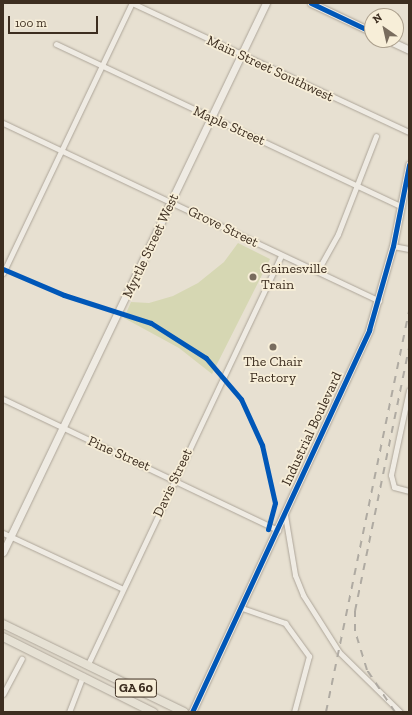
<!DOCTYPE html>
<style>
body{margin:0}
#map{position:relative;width:412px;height:715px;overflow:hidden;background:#e7e0d1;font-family:"Zilla Slab",serif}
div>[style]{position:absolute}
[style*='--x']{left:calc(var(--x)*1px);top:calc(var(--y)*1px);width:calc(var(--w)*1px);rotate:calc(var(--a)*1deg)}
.green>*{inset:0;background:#d6d7b3}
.roads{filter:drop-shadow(0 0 1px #ada599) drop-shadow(0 0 1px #ada599)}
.street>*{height:5px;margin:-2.5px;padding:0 2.5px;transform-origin:2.5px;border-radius:2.5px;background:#efebe3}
.secondary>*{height:7px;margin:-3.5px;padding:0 3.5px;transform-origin:3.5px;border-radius:3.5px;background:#efebe3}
.primary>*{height:8px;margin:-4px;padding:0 4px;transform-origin:4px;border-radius:4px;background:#e6e1d4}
.rail>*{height:2px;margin-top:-1px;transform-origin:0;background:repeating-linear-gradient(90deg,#afaaa2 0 7px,transparent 0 14px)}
.cycleway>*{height:5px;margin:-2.5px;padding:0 2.5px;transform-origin:2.5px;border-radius:2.5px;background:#0057b8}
.dots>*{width:11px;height:11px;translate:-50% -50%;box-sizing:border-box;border:2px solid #f7eed8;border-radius:50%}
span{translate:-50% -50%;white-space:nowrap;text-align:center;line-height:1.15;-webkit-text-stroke:3.5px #f7eed8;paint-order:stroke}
.shield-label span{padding:1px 3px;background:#f7eed8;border:1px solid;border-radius:3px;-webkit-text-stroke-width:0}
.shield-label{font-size:13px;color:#3d2e20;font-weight:700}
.street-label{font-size:14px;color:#3d2e20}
.poi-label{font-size:14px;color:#3d2e20}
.left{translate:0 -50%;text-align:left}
.frame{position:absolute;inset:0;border:4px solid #3d2e20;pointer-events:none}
.north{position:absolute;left:364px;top:8px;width:40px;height:40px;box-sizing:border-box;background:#f7eed8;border:1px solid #ada18e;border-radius:50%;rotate:326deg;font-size:11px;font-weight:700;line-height:16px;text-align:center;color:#3d2e20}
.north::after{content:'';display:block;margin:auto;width:14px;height:18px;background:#786c5e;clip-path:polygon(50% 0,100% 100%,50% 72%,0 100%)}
.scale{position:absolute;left:8px;top:16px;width:90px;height:18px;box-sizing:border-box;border:2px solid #3d2e20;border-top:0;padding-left:5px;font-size:12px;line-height:14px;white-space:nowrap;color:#3d2e20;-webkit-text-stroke:3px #f7eed8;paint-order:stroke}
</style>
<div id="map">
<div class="green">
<div style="clip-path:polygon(238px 243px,270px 259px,212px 374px,179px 348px,124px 318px,131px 302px,149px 303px,173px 296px,198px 283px,224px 262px)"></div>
</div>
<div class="roads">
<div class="street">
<div style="--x:132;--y:3;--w:306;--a:25"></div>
<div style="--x:56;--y:44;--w:381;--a:25.2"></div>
<div style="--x:3;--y:123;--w:416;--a:25.3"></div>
<div style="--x:393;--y:246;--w:16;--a:11"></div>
<div style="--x:318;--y:270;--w:41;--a:-60.9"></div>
<div style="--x:338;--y:234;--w:105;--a:-68.8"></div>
<div style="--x:3;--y:273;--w:299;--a:-64.5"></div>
<div style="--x:409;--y:390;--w:87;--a:102"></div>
<div style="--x:391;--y:475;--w:12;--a:76"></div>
<div style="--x:394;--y:487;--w:16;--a:15"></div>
<div style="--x:3;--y:399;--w:305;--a:25.5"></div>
<div style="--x:285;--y:515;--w:61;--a:80.5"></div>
<div style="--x:295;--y:575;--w:22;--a:68"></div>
<div style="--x:303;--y:595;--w:67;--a:57.7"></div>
<div style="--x:339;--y:652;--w:86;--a:44.5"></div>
<div style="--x:3;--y:533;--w:132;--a:25"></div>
<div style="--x:242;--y:608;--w:46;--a:19.2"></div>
<div style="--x:285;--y:623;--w:41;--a:54"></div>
<div style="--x:309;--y:656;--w:58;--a:105"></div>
<div style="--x:88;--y:664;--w:452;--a:-64.7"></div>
<div style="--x:3;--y:694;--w:40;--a:-62"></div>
<div style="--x:69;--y:712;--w:39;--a:-69"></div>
</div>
<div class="secondary">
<div style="--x:311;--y:3;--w:68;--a:25.4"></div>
<div style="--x:388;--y:40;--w:23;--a:25"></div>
<div style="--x:3;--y:552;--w:609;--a:-64.4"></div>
<div style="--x:192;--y:712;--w:421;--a:-65.1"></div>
<div style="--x:369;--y:330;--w:87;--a:-74.1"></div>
<div style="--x:393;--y:246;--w:83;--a:-78.8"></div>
</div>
<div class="primary">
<div style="--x:3;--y:624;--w:201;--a:25.9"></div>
<div style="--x:3;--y:637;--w:168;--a:26.6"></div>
</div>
</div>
<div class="rail">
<div style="--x:326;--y:712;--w:409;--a:-78.3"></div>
<div style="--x:395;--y:712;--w:50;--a:-123.7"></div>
<div style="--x:367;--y:670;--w:41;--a:-107.1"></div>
<div style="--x:355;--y:631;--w:20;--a:-90"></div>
<div style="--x:355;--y:611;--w:268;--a:-78.4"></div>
</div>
<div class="cycleway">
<div style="--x:311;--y:3;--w:68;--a:25.4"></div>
<div style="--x:3;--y:269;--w:66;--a:23.1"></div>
<div style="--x:64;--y:295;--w:91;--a:17.8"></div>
<div style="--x:151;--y:323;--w:65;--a:32.5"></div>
<div style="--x:206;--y:358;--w:54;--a:49.5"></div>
<div style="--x:241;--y:399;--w:51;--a:65.5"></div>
<div style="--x:262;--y:445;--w:59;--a:77.4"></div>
<div style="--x:275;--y:503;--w:27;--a:105"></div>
<div style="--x:192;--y:712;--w:421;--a:-65.1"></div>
<div style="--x:369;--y:330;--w:87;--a:-74.1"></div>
<div style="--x:393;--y:246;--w:83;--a:-78.8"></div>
</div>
<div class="dots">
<div style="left:253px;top:277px;background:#786c5e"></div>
<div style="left:273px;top:347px;background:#786c5e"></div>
</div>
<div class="shield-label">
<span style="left:136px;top:688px">GA 60</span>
</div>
<div class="street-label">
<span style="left:270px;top:69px;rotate:25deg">Main Street Southwest</span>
<span style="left:229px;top:126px;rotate:24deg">Maple Street</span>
<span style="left:223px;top:227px;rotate:26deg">Grove Street</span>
<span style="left:151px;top:246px;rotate:-65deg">Myrtle Street West</span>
<span style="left:312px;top:429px;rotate:-65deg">Industrial Boulevard</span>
<span style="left:119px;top:454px;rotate:24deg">Pine Street</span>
<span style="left:173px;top:483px;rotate:-65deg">Davis Street</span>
</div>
<div class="poi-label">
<span class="left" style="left:261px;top:277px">Gainesville<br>Train</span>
<span style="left:273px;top:370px">The Chair<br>Factory</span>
</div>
<div class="frame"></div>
<div class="north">N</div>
<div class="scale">100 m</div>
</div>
